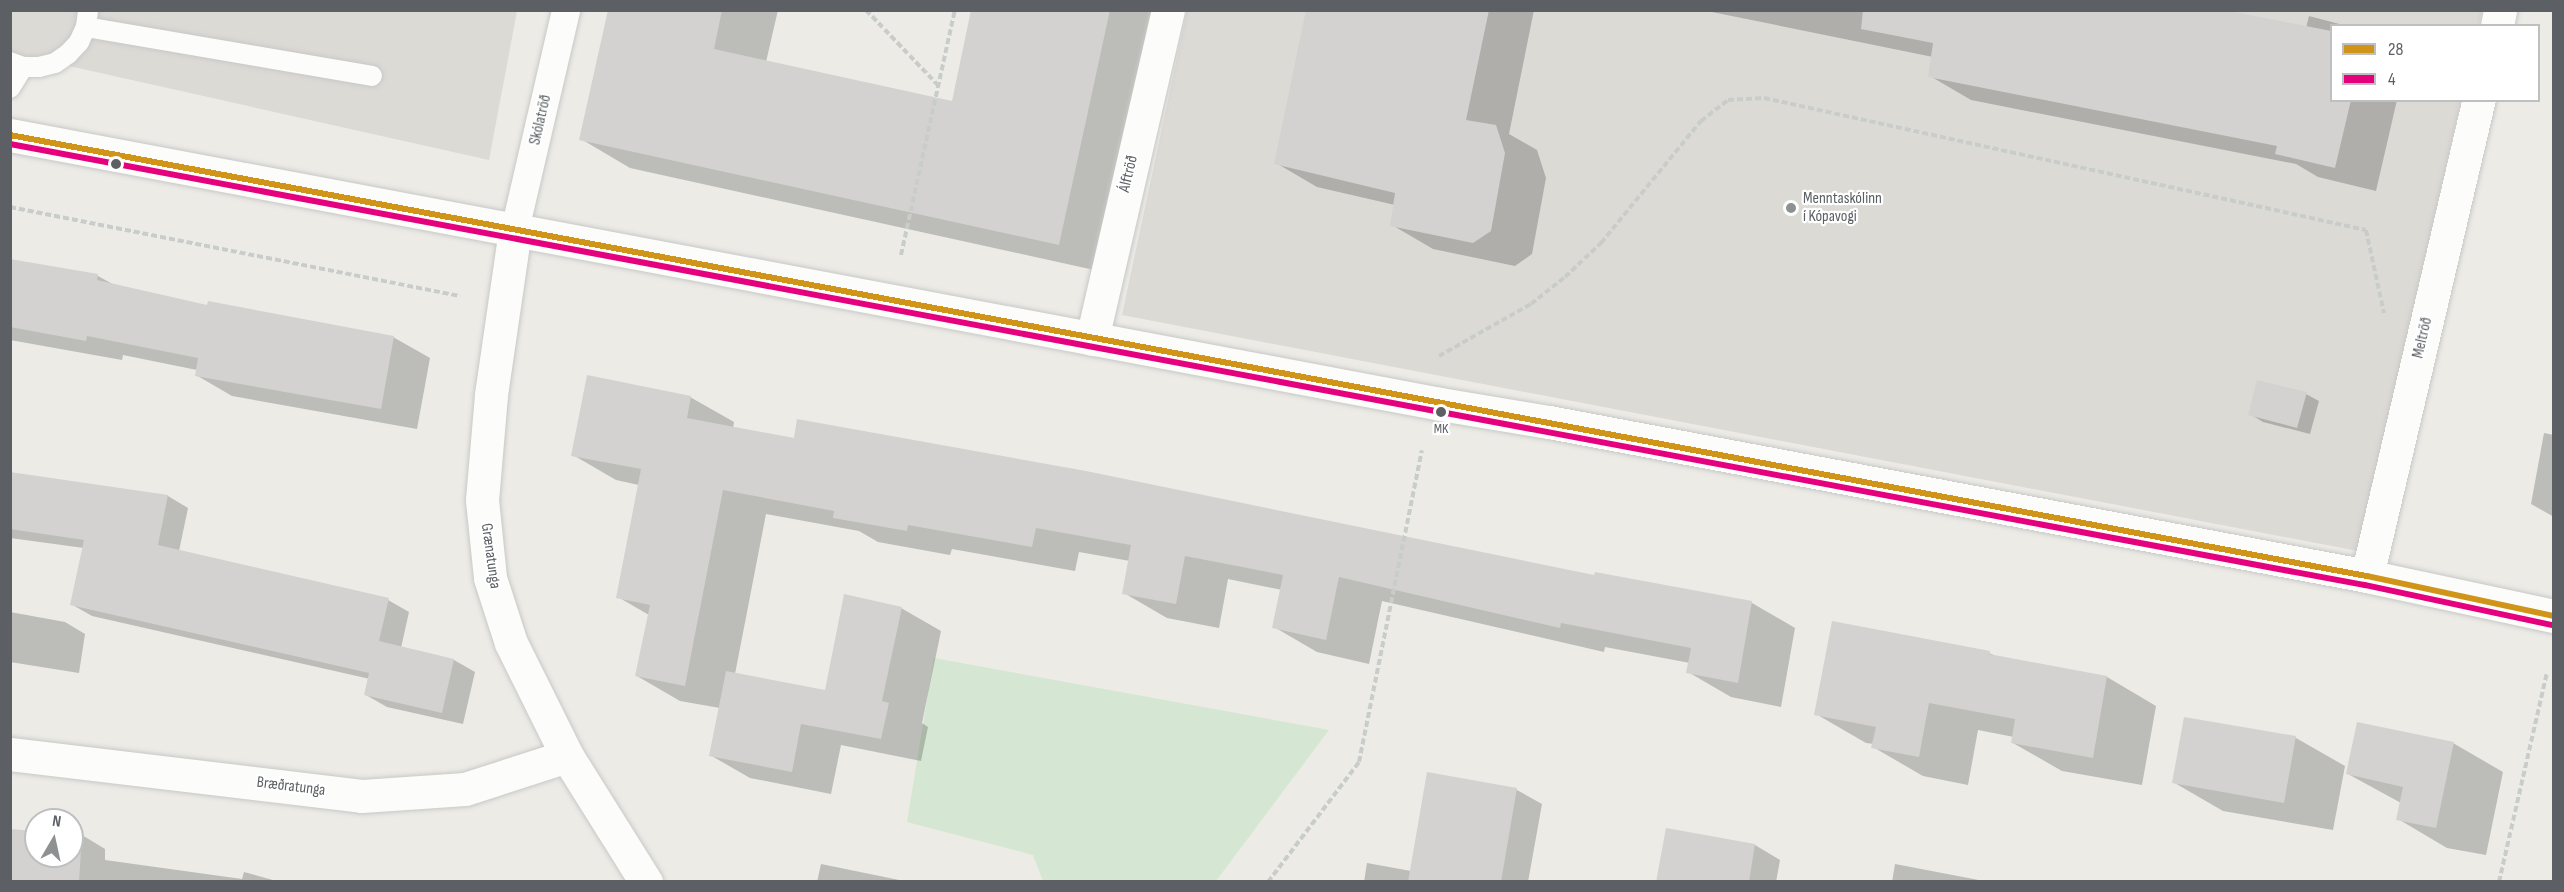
<!DOCTYPE html>
<meta charset="utf-8">
<style>
body{margin:0}
#map{position:relative;width:2564px;height:892px;overflow:hidden;background:#ecebe6;font-family:"Sofia Sans Condensed",sans-serif}
div>[style]{position:absolute}
[style*='--x']{left:calc(var(--x)*1px);top:calc(var(--y)*1px);width:calc(var(--w)*1px);rotate:calc(var(--a)*1deg)}
.education>*{inset:0;background:#dcdad5}
.green>*{inset:0;background:#d5e7d2}
.shadow>*{inset:0;background:#0003}
.building>*{inset:0;background:#d3d2d0}
.path>*{height:4px;margin-top:-2px;transform-origin:0;background:repeating-linear-gradient(90deg,#c8cdca 0 6px,transparent 0 9px)}
.roads{filter:drop-shadow(0 0 2px #c8c8c7) drop-shadow(0 0 2px #c8c8c7)}
.service>*{height:20px;margin:-10px;padding:0 10px;transform-origin:10px;border-radius:10px;background:#fcfcfb}
.pedestrian>*{height:28px;margin:-14px;padding:0 14px;transform-origin:14px;border-radius:14px;background:#fcfcfb}
.minor>*{height:33px;margin:-16.5px;padding:0 16.5px;transform-origin:16.5px;border-radius:16.5px;background:#fcfcfb}
.tertiary>*{height:33px;margin:-16.5px;padding:0 16.5px;transform-origin:16.5px;border-radius:16.5px;background:#fcfcfb}
.bus-1>*{height:6px;margin:-3px;padding:0 3px;transform-origin:3px;border-radius:3px;background:#d09419}
.bus-2>*{height:6px;margin:-3px;padding:0 3px;transform-origin:3px;border-radius:3px;background:#e5007d}
.dots>*{width:16px;height:16px;translate:-50% -50%;box-sizing:border-box;border:3px solid #fff;border-radius:50%}
span{translate:-50% -50%;white-space:nowrap;text-align:center;line-height:1.15;-webkit-text-stroke:4.5px #fff;paint-order:stroke}
.bus-label{font-size:14px;color:#5c6064}
.street-label{font-size:16px;color:#5c6064}
.poi-label{font-size:16px;color:#5c6064}
.left{translate:0 -50%;text-align:left}
.frame{position:absolute;inset:0;border:12px solid #5c6064;pointer-events:none}
.legend{position:absolute;left:2330px;top:24px;width:210px;height:78px;box-sizing:border-box;background:#fff;border:2px solid #bebfc1;margin:0;padding:8px 10px;list-style:none;font-size:18px;color:#5c6064}
.legend li{display:flex;align-items:center;gap:12px;height:30px}
.legend b{width:30px;border:2px solid #bebfc1}
.north{position:absolute;left:24px;top:808px;width:60px;height:60px;box-sizing:border-box;background:#fff;border:2px solid #bebfc1;border-radius:50%;rotate:9deg;font-size:16px;font-weight:700;line-height:24px;text-align:center;color:#5c6064}
.north::after{content:'';display:block;margin:auto;width:21px;height:27px;background:#8e9192;clip-path:polygon(50% 0,100% 100%,50% 72%,0 100%)}
</style>
<div id="map">
<div class="education">
<div style="clip-path:polygon(11px 11px,517px 11px,489px 160px,11px 53px)"></div>
<div style="clip-path:polygon(1187px 11px,2482px 11px,2479px 25px,2332px 26px,2332px 100px,2461px 101px,2358px 551px,1122px 315px)"></div>
</div>
<div class="green">
<div style="clip-path:polygon(934px 658px,1329px 730px,1216px 881px,1043px 881px,1033px 855px,907px 822px)"></div>
</div>
<div class="shadow">
<div style="clip-path:polygon(610px 10px,778px 10px,766px 62px,953px 103px,973px 10px,1165px 10px,1108px 273px,630px 168px,581px 139px)"></div>
<div style="clip-path:polygon(1307px 10px,1534px 10px,1509px 134px,1537px 150px,1546px 178px,1532px 254px,1515px 266px,1433px 249px,1392px 225px,1395px 205px,1317px 187px,1276px 163px)"></div>
<div style="clip-path:polygon(1702px 10px,2217px 10px,2306px 28px,2309px 16px,2347px 26px,2332px 26px,2332px 100px,2397px 100px,2376px 191px,2318px 177px,2296px 164px,1971px 100px,1930px 76px,1933px 57px)"></div>
<div style="clip-path:polygon(10px 260px,98px 276px,116px 286px,209px 307px,393px 337px,430px 358px,417px 429px,232px 396px,196px 375px,197px 370px,123px 355px,122px 360px,10px 340px)"></div>
<div style="clip-path:polygon(2306px 394px,2319px 401px,2310px 434px,2263px 422px,2250px 414px)"></div>
<div style="clip-path:polygon(690px 397px,734px 422px,733px 428px,1752px 603px,1795px 628px,1781px 707px,1731px 697px,1688px 672px,1690px 663px,1605px 647px,1604px 652px,1382px 601px,1369px 664px,1317px 652px,1274px 627px,1282px 590px,1228px 579px,1219px 628px,1167px 618px,1124px 593px,1130px 561px,1079px 552px,1075px 571px,952px 549px,950px 555px,878px 542px,859px 531px,766px 514px,735px 674px,826px 692px,901px 608px,941px 631px,922px 723px,928px 727px,921px 761px,841px 745px,831px 794px,750px 778px,710px 755px,720px 708px,680px 701px,637px 676px,649px 615px,618px 597px,639px 485px,616px 480px,573px 455px)"></div>
<div style="clip-path:polygon(2544px 433px,2554px 435px,2554px 517px,2531px 504px)"></div>
<div style="clip-path:polygon(10px 473px,168px 496px,188px 508px,179px 551px,388px 600px,409px 612px,401px 648px,454px 660px,475px 672px,463px 724px,387px 707px,366px 695px,370px 679px,92px 616px,71px 604px,84px 548px,10px 538px)"></div>
<div style="clip-path:polygon(10px 612px,65px 622px,85px 634px,79px 673px,10px 662px)"></div>
<div style="clip-path:polygon(1989px 653px,1998px 657px,2107px 677px,2156px 706px,2142px 785px,2062px 771px,2013px 743px,2014px 737px,1978px 730px,1968px 785px,1923px 776px,1873px 747px,1874px 744px,1866px 743px,1816px 714px)"></div>
<div style="clip-path:polygon(2185px 719px,2296px 738px,2345px 766px,2333px 830px,2223px 811px,2173px 782px)"></div>
<div style="clip-path:polygon(2453px 743px,2503px 772px,2486px 855px,2447px 848px,2398px 819px,2401px 803px,2348px 774px)"></div>
<div style="clip-path:polygon(1428px 774px,1517px 790px,1542px 804px,1528px 882px,1364px 882px,1367px 863px,1411px 871px)"></div>
<div style="clip-path:polygon(1667px 830px,1755px 845px,1780px 860px,1776px 882px,1658px 882px)"></div>
<div style="clip-path:polygon(36px 832px,36px 856px,72px 856px,72px 835px,82px 835px,105px 849px,105px 860px,242px 879px,244px 872px,280px 882px,10px 882px)"></div>
<div style="clip-path:polygon(821px 864px,909px 882px,817px 882px)"></div>
<div style="clip-path:polygon(1895px 864px,1984px 881px,1985px 882px,1892px 882px)"></div>
</div>
<div class="building">
<div style="clip-path:polygon(608px 10px,722px 10px,714px 49px,952px 101px,971px 10px,1110px 10px,1059px 245px,579px 140px)"></div>
<div style="clip-path:polygon(1306px 10px,1489px 10px,1466px 120px,1496px 125px,1505px 153px,1491px 231px,1473px 243px,1390px 226px,1395px 193px,1274px 164px)"></div>
<div style="clip-path:polygon(1863px 10px,2225px 10px,2331px 31px,2331px 100px,2351px 100px,2335px 168px,2275px 154px,2277px 146px,1928px 77px,1933px 43px,1861px 29px)"></div>
<div style="clip-path:polygon(10px 259px,98px 274px,97px 280px,207px 305px,208px 301px,394px 336px,381px 409px,195px 376px,198px 358px,87px 336px,86px 341px,10px 327px)"></div>
<div style="clip-path:polygon(587px 375px,691px 396px,687px 418px,794px 438px,797px 419px,1086px 471px,1594px 575px,1595px 572px,1752px 601px,1738px 683px,1686px 673px,1691px 648px,1561px 623px,1560px 628px,1339px 577px,1326px 640px,1272px 628px,1283px 575px,1185px 556px,1176px 604px,1122px 594px,1131px 545px,1036px 528px,1032px 547px,908px 525px,907px 531px,833px 518px,834px 511px,723px 490px,685px 686px,635px 676px,650px 605px,616px 598px,641px 469px,571px 456px)"></div>
<div style="clip-path:polygon(2257px 380px,2307px 392px,2297px 428px,2248px 415px)"></div>
<div style="clip-path:polygon(10px 472px,168px 495px,158px 545px,389px 598px,379px 641px,454px 659px,442px 713px,364px 695px,369px 673px,70px 605px,84px 540px,10px 529px)"></div>
<div style="clip-path:polygon(844px 594px,902px 607px,882px 701px,889px 703px,881px 739px,801px 724px,792px 772px,709px 756px,726px 671px,825px 690px)"></div>
<div style="clip-path:polygon(1832px 621px,1990px 651px,1989px 654px,2107px 676px,2093px 758px,2011px 743px,2015px 719px,1929px 703px,1919px 757px,1871px 748px,1876px 727px,1814px 715px)"></div>
<div style="clip-path:polygon(2184px 717px,2296px 736px,2284px 803px,2172px 783px)"></div>
<div style="clip-path:polygon(2357px 722px,2454px 742px,2436px 828px,2396px 820px,2403px 787px,2346px 774px)"></div>
<div style="clip-path:polygon(1427px 772px,1517px 788px,1501px 882px,1408px 882px)"></div>
<div style="clip-path:polygon(1666px 828px,1755px 844px,1749px 882px,1656px 882px)"></div>
<div style="clip-path:polygon(10px 829px,36px 831px,36px 856px,72px 856px,72px 833px,82px 834px,79px 882px,10px 882px)"></div>
</div>
<div class="path">
<div style="--x:866;--y:10;--w:104;--a:46.2"></div>
<div style="--x:10;--y:207;--w:459;--a:11.2"></div>
<div style="--x:901;--y:255;--w:251;--a:-77.6"></div>
<div style="--x:1439;--y:356;--w:106;--a:-29.5"></div>
<div style="--x:1531;--y:304;--w:43;--a:-38.5"></div>
<div style="--x:1565;--y:277;--w:50;--a:-43.4"></div>
<div style="--x:1601;--y:243;--w:158;--a:-50.7"></div>
<div style="--x:1701;--y:121;--w:34;--a:-38"></div>
<div style="--x:1728;--y:100;--w:36;--a:-3"></div>
<div style="--x:1764;--y:98;--w:616;--a:12.37"></div>
<div style="--x:2366;--y:230;--w:85;--a:77.8"></div>
<div style="--x:1268;--y:882;--w:151;--a:-52.8"></div>
<div style="--x:1359;--y:762;--w:318;--a:-78.6"></div>
<div style="--x:2499;--y:882;--w:214;--a:-77.1"></div>
</div>
<div class="roads">
<div class="service">
<div style="--x:86;--y:27;--w:290;--a:9.7"></div>
<div style="--x:10;--y:62;--w:14;--a:21"></div>
<div style="--x:23;--y:67;--w:16;--a:0"></div>
<div style="--x:39;--y:67;--w:16;--a:-14"></div>
<div style="--x:55;--y:63;--w:16;--a:-35"></div>
<div style="--x:68;--y:54;--w:16;--a:-47"></div>
<div style="--x:79;--y:42;--w:17;--a:-65"></div>
<div style="--x:86;--y:27;--w:17;--a:-83"></div>
<div style="--x:10;--y:88;--w:25;--a:-58"></div>
</div>
<div class="pedestrian">
<div style="--x:515;--y:230;--w:226;--a:-76.9"></div>
</div>
<div class="minor">
<div style="--x:2497;--y:26;--w:16;--a:-79"></div>
<div style="--x:1092;--y:339;--w:338;--a:-77"></div>
<div style="--x:2367;--y:576;--w:489;--a:-76.8"></div>
<div style="--x:10;--y:754;--w:354;--a:6.8"></div>
<div style="--x:362;--y:796;--w:103;--a:-3.9"></div>
<div style="--x:465;--y:789;--w:107;--a:-17.9"></div>
</div>
<div class="tertiary">
<div style="--x:10;--y:135;--w:1455;--a:10.65"></div>
<div style="--x:1440;--y:404;--w:110;--a:9.4"></div>
<div style="--x:1549;--y:422;--w:832;--a:10.66"></div>
<div style="--x:2367;--y:576;--w:191;--a:12.1"></div>
<div style="--x:515;--y:230;--w:167;--a:98.3"></div>
<div style="--x:491;--y:395;--w:105;--a:94.9"></div>
<div style="--x:482;--y:500;--w:78;--a:84.1"></div>
<div style="--x:490;--y:578;--w:68;--a:72.1"></div>
<div style="--x:511;--y:643;--w:126;--a:63.6"></div>
<div style="--x:567;--y:756;--w:149;--a:57.9"></div>
</div>
</div>
<div class="bus-1">
<div style="--x:10;--y:135;--w:2398;--a:10.6"></div>
<div style="--x:2367;--y:576;--w:191;--a:12.1"></div>
</div>
<div class="bus-2">
<div style="--x:10;--y:144;--w:2396;--a:10.61"></div>
<div style="--x:2365;--y:585;--w:191;--a:12.1"></div>
</div>
<div class="dots">
<div style="left:116px;top:164px;background:#5c6064"></div>
<div style="left:1791px;top:208px;background:#8e9192"></div>
<div style="left:1441px;top:412px;background:#5c6064"></div>
</div>
<div class="bus-label">
<span style="left:1441px;top:429px">MK</span>
</div>
<div class="street-label">
<span style="left:541px;top:120px;rotate:-77deg">Skólatröð</span>
<span style="left:1129px;top:174px;rotate:-77deg">Álftröð</span>
<span style="left:2423px;top:338px;rotate:-77deg">Meltröð</span>
<span style="left:490px;top:556px;rotate:82deg">Grænatunga</span>
<span style="left:291px;top:787px;rotate:7deg">Bræðratunga</span>
</div>
<div class="poi-label">
<span class="left" style="left:1803px;top:208px">Menntaskólinn<br>í Kópavogi</span>
</div>
<div class="frame"></div>
<ul class="legend">
<li><b style="height:8px;background:#d09419"></b>28</li>
<li><b style="height:8px;background:#e5007d"></b>4</li>
</ul>
<div class="north">N</div>
</div>
